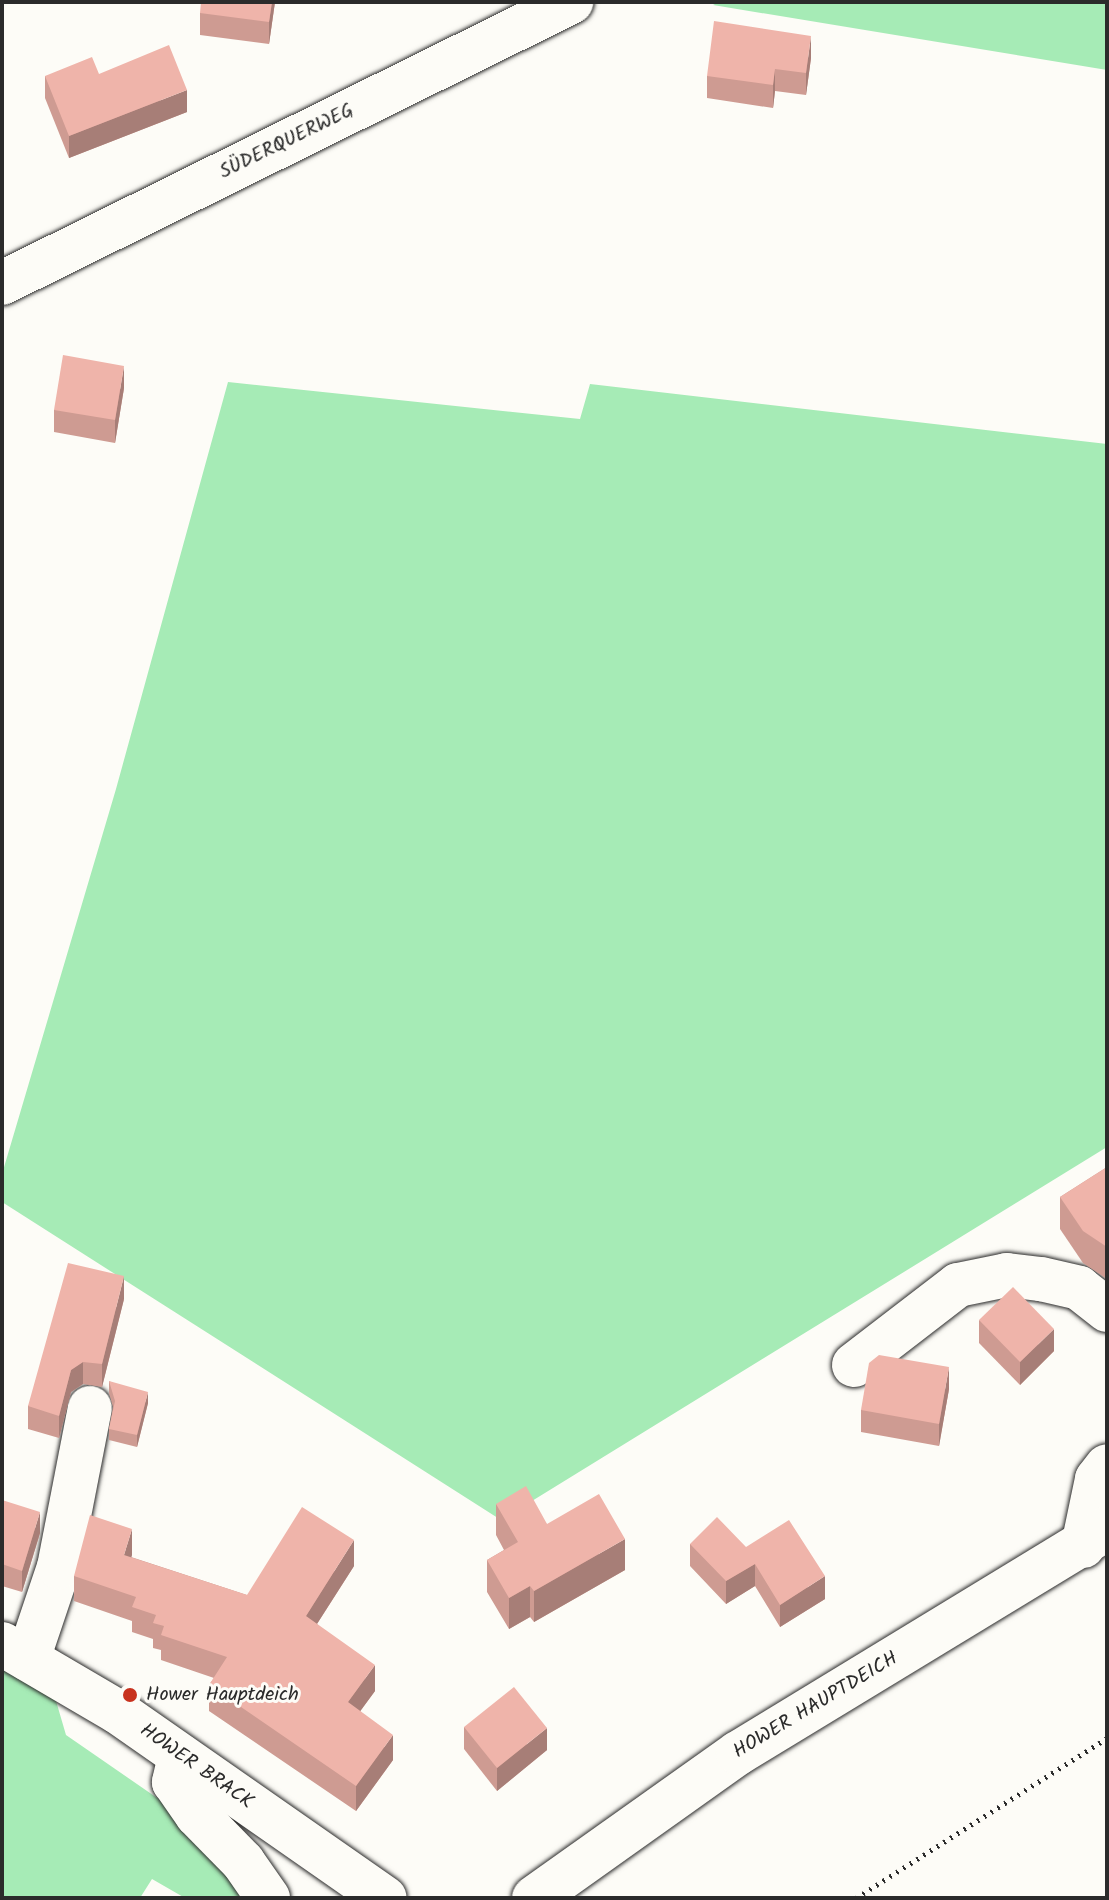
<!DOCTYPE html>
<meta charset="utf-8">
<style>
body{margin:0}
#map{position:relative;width:1109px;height:1900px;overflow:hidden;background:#fdfcf7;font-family:Kalam,sans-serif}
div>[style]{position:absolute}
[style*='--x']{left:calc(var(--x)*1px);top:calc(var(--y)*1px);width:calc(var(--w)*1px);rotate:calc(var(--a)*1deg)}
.green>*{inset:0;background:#a6ebb6}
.path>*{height:5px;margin-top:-2.5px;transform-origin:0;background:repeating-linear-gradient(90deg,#2b2b2b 0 2px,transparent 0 8px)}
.roads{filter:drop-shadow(0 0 2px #2b2b2b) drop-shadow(0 0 2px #2b2b2b)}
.minor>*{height:44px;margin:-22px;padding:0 22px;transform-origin:22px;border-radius:22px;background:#fdfcf7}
.wall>*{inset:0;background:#ce9b92}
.shaded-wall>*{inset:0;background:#a77e77}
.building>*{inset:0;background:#efb4aa}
.dots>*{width:22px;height:22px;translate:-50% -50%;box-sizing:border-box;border:4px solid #fdfcf7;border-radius:50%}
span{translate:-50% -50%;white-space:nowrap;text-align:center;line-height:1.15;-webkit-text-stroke:6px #fdfcf7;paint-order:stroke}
.street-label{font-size:20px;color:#2b2b2b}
.poi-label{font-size:20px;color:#2b2b2b}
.left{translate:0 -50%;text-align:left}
.frame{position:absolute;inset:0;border:4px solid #2b2b2b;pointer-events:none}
</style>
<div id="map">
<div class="green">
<div style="clip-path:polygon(719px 2px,1107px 2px,1107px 70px,713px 5px)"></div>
<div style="clip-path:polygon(228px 382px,580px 419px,590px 384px,1107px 444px,1107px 1147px,501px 1520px,2px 1202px,2px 1174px,116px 789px)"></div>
<div style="clip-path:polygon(2px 1665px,54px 1694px,66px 1735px,163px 1802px,254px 1898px,185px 1898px,152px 1879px,140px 1898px,2px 1898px)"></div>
</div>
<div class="path">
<div style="--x:856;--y:1898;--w:298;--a:-32.5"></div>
</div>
<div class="roads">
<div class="minor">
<div style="--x:2;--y:283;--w:635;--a:-26.28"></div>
<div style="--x:854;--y:1365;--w:131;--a:-37.6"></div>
<div style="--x:958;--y:1285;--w:50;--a:-11.5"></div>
<div style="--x:1007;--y:1275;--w:34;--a:7"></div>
<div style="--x:1041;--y:1279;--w:39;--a:13"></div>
<div style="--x:1079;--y:1288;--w:36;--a:38"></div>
<div style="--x:1083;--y:1546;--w:68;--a:-78.2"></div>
<div style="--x:1097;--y:1479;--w:16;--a:-52"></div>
<div style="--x:2;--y:1644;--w:134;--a:30.4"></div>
<div style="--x:118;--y:1712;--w:325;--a:34.9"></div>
<div style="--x:28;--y:1659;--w:97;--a:-71.4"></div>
<div style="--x:59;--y:1567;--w:162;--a:-79"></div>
<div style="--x:180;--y:1756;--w:27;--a:103"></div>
<div style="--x:174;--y:1782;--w:40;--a:55.1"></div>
<div style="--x:197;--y:1815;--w:66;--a:45.6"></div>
<div style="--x:243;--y:1862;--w:44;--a:55.2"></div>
<div style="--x:534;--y:1898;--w:250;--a:-35.4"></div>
<div style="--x:738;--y:1753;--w:432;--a:-31.3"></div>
</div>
</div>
<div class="wall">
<div style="clip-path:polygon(275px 2px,269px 44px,200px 35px,200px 13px)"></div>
<div style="clip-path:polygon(811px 58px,806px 95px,775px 91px,773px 108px,707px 98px,707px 76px)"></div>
<div style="clip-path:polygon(99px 74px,187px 112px,69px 158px,45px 98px,45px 76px)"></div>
<div style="clip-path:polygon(124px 388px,115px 443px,54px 432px,54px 410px)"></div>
<div style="clip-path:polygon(1107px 1167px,1107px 1279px,1083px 1263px,1060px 1229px,1060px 1197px)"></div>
<div style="clip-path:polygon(124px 1299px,102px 1387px,83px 1384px,71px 1392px,59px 1438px,28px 1429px,28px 1406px)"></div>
<div style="clip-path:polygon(979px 1320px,1054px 1351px,1020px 1385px,979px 1343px)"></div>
<div style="clip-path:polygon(109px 1381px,148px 1403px,137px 1447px,109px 1440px,109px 1429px,113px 1407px,109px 1393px)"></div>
<div style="clip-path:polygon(949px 1389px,939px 1446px,861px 1432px,861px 1410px)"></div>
<div style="clip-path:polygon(2px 1500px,40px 1533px,22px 1592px,2px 1586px)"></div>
<div style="clip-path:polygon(496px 1504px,547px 1524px,625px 1570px,534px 1622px,530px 1617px,509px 1629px,487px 1592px,487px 1560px,504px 1550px,496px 1535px)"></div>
<div style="clip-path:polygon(690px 1544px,746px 1547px,825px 1599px,780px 1627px,755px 1586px,726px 1604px,690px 1566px)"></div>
<div style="clip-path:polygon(132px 1555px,131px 1557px,247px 1595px,354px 1566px,317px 1624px,375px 1691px,360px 1711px,393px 1760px,356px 1811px,209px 1711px,209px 1685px,214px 1678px,161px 1660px,161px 1650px,153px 1648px,153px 1639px,132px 1632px,132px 1621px,74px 1601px,74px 1576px)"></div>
<div style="clip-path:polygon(464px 1727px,547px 1750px,497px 1791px,464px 1749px)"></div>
</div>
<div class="shaded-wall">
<div style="clip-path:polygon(272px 2px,275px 2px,269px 44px,269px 22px)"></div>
<div style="clip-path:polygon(811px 36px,811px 58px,806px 95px,806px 73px)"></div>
<div style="clip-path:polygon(775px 69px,775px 91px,773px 108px,773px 85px)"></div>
<div style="clip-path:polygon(187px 90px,187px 112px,69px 158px,69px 136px)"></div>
<div style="clip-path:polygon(124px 366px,124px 388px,115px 443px,115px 420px)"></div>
<div style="clip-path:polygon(124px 1276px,124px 1299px,102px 1387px,102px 1364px)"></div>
<div style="clip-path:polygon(1054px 1329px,1054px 1351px,1020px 1385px,1020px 1362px)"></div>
<div style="clip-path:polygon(83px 1362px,83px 1384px,71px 1392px,59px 1438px,59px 1416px,71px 1370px)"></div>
<div style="clip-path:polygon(949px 1367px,949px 1389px,939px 1446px,939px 1424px)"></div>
<div style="clip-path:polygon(148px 1392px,148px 1403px,137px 1447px,137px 1435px)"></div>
<div style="clip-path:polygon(40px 1512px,40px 1533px,22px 1592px,22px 1571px)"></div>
<div style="clip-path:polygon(132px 1529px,132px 1555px,124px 1580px,124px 1555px)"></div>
<div style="clip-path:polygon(625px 1539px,625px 1570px,534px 1622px,534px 1591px)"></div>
<div style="clip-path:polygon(354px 1540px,354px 1566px,306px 1641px,306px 1616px)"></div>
<div style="clip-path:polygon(755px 1564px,755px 1586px,726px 1604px,726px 1581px)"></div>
<div style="clip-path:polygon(825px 1576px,825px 1599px,780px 1627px,780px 1605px)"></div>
<div style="clip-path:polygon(530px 1586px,530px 1617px,509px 1629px,509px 1598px)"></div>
<div style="clip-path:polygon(375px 1665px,375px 1691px,348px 1728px,348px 1702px)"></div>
<div style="clip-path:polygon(547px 1728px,547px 1750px,497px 1791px,497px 1768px)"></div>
<div style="clip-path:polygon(393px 1735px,393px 1760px,356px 1811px,356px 1786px)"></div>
</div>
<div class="building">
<div style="clip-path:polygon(201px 2px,272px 2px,269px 22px,200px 13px)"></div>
<div style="clip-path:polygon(714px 21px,811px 36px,806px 73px,775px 69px,773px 85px,707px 76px)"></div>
<div style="clip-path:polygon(169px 45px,187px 90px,69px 136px,45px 76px,92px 57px,99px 74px)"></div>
<div style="clip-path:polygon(63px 355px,124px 366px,115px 420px,54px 410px)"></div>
<div style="clip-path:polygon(1107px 1167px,1107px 1247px,1083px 1231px,1060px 1197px)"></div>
<div style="clip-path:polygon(68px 1263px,124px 1276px,102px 1364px,83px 1362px,71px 1370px,59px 1416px,28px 1406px)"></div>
<div style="clip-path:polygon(1013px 1287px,1054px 1329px,1020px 1362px,979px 1320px)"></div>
<div style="clip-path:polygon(879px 1355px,949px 1367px,939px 1424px,861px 1410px,869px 1363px)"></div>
<div style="clip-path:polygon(109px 1381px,148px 1392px,137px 1435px,109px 1429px,115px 1401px)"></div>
<div style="clip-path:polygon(526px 1486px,547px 1524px,599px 1494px,625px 1539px,534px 1591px,530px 1586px,509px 1598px,487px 1560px,518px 1542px,496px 1504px)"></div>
<div style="clip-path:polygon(2px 1500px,40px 1512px,22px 1571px,2px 1564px)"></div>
<div style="clip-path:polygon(302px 1507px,354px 1540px,306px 1616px,375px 1665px,348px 1702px,393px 1735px,356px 1786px,209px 1685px,227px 1657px,161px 1635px,164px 1626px,153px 1623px,156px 1615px,132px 1607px,136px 1597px,74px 1576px,90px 1515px,132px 1529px,124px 1555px,247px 1595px)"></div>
<div style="clip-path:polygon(717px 1517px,746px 1547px,789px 1520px,825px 1576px,780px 1605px,755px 1564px,726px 1581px,690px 1544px)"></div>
<div style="clip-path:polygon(514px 1687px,547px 1728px,497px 1768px,464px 1727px)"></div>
</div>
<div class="dots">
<div style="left:130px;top:1695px;background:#c8321e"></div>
</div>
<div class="street-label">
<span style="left:287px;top:142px;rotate:-26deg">SÜDERQUERWEG</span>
<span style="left:816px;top:1706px;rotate:-31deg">HOWER HAUPTDEICH</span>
<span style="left:196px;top:1767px;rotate:35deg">HOWER BRACK</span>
</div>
<div class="poi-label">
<span class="left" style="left:146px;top:1695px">Hower Hauptdeich</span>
</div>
<div class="frame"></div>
</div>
